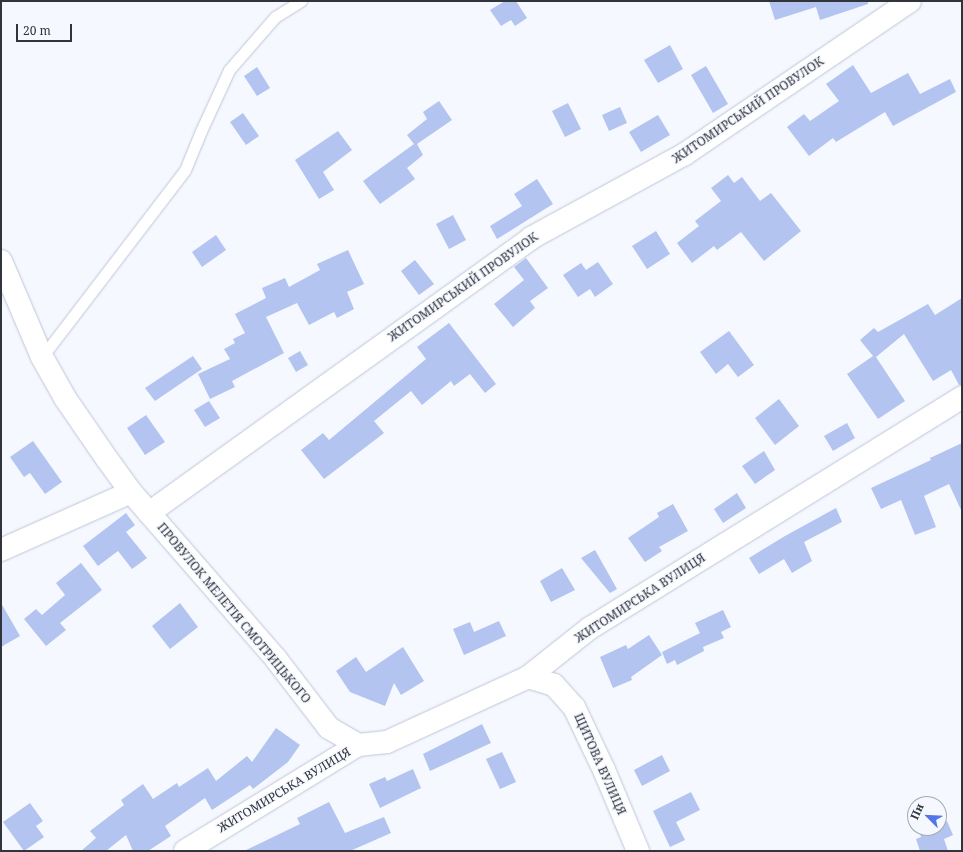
<!DOCTYPE html>
<meta charset="utf-8">
<style>
body{margin:0}
#map{position:relative;width:963px;height:852px;overflow:hidden;background:#f5f8ff;font-family:"Noto Serif",serif}
div>[style]{position:absolute}
[style*='--x']{left:calc(var(--x)*1px);top:calc(var(--y)*1px);width:calc(var(--w)*1px);rotate:calc(var(--a)*1deg)}
.building>*{inset:0;background:#b2c4ef}
.roads{filter:drop-shadow(0 0 1px #bfc6d6) drop-shadow(0 0 1px #bfc6d6)}
.service>*{height:11px;margin:-5.5px;padding:0 5.5px;transform-origin:5.5px;border-radius:5.5px;background:#fff}
.minor>*{height:22px;margin:-11px;padding:0 11px;transform-origin:11px;border-radius:11px;background:#fff}
.tertiary>*{height:22px;margin:-11px;padding:0 11px;transform-origin:11px;border-radius:11px;background:#fff}
span{translate:-50% -50%;white-space:nowrap;text-align:center;line-height:1.15;-webkit-text-stroke:3px #f5f8ff;paint-order:stroke}
.street-label{font-size:12px;color:#31343a}
.frame{position:absolute;inset:0;border:2px solid #31343a;pointer-events:none}
.north{position:absolute;left:907px;top:796px;width:40px;height:40px;box-sizing:border-box;background:#f5f8ff;border:1px solid #a7aab0;border-radius:50%;rotate:294deg;font-size:11px;font-weight:700;line-height:16px;text-align:center;color:#31343a}
.north::after{content:'';display:block;margin:auto;width:14px;height:18px;background:#5176ea;clip-path:polygon(50% 0,100% 100%,50% 72%,0 100%)}
.scale{position:absolute;left:16px;top:24px;width:56px;height:18px;box-sizing:border-box;border:2px solid #31343a;border-top:0;padding-left:5px;font-size:12px;line-height:14px;white-space:nowrap;color:#31343a;-webkit-text-stroke:3px #f5f8ff;paint-order:stroke}
</style>
<div id="map">
<div class="building">
<div style="clip-path:polygon(505px 1px,516px 1px,527px 18px,515px 26px,511px 20px,501px 26px,490px 10px)"></div>
<div style="clip-path:polygon(769px 1px,868px 1px,868px 4px,820px 20px,816px 7px,775px 20px)"></div>
<div style="clip-path:polygon(670px 45px,683px 69px,658px 83px,644px 60px)"></div>
<div style="clip-path:polygon(853px 65px,871px 93px,908px 73px,920px 94px,950px 79px,956px 92px,893px 126px,885px 112px,836px 142px,833px 138px,809px 156px,787px 127px,804px 114px,810px 121px,839px 101px,826px 84px)"></div>
<div style="clip-path:polygon(706px 66px,728px 104px,713px 113px,691px 75px)"></div>
<div style="clip-path:polygon(257px 67px,270px 88px,257px 96px,244px 76px)"></div>
<div style="clip-path:polygon(439px 101px,452px 120px,417px 144px,423px 155px,407px 168px,415px 179px,380px 204px,363px 181px,414px 144px,407px 135px,427px 119px,423px 112px)"></div>
<div style="clip-path:polygon(568px 103px,581px 129px,565px 137px,552px 111px)"></div>
<div style="clip-path:polygon(620px 107px,627px 123px,609px 131px,602px 115px)"></div>
<div style="clip-path:polygon(243px 113px,259px 136px,246px 145px,230px 122px)"></div>
<div style="clip-path:polygon(658px 115px,670px 135px,641px 152px,629px 132px)"></div>
<div style="clip-path:polygon(338px 131px,352px 150px,323px 172px,334px 190px,319px 199px,295px 160px)"></div>
<div style="clip-path:polygon(728px 175px,734px 183px,742px 177px,760px 201px,771px 193px,801px 231px,764px 261px,741px 232px,717px 250px,714px 246px,692px 263px,677px 243px,699px 226px,695px 221px,721px 201px,711px 188px)"></div>
<div style="clip-path:polygon(537px 179px,553px 204px,497px 239px,490px 226px,522px 206px,514px 194px)"></div>
<div style="clip-path:polygon(453px 215px,466px 240px,449px 249px,436px 224px)"></div>
<div style="clip-path:polygon(656px 231px,670px 254px,647px 269px,632px 246px)"></div>
<div style="clip-path:polygon(216px 235px,226px 250px,202px 267px,192px 252px)"></div>
<div style="clip-path:polygon(348px 250px,364px 284px,347px 292px,354px 309px,337px 318px,334px 312px,309px 325px,297px 303px,266px 317px,284px 353px,232px 381px,235px 387px,210px 399px,198px 374px,230px 359px,224px 349px,235px 343px,233px 339px,245px 333px,235px 314px,266px 298px,262px 288px,285px 278px,289px 287px,320px 270px,317px 264px)"></div>
<div style="clip-path:polygon(526px 258px,548px 288px,530px 301px,535px 308px,513px 327px,494px 304px,524px 280px,514px 267px)"></div>
<div style="clip-path:polygon(415px 260px,434px 284px,419px 295px,401px 271px)"></div>
<div style="clip-path:polygon(598px 262px,613px 284px,595px 297px,590px 289px,578px 297px,563px 275px,581px 263px,586px 270px)"></div>
<div style="clip-path:polygon(962px 298px,962px 385px,959px 385px,951px 370px,933px 381px,904px 334px,876px 357px,905px 401px,878px 419px,847px 374px,873px 356px,860px 340px,874px 328px,878px 332px,928px 304px,935px 315px)"></div>
<div style="clip-path:polygon(449px 323px,496px 384px,485px 393px,470px 374px,454px 386px,451px 381px,422px 405px,411px 391px,374px 421px,384px 433px,324px 479px,301px 450px,323px 433px,329px 440px,426px 359px,417px 347px)"></div>
<div style="clip-path:polygon(729px 331px,754px 365px,738px 377px,728px 364px,716px 374px,700px 352px)"></div>
<div style="clip-path:polygon(300px 351px,308px 365px,296px 372px,288px 358px)"></div>
<div style="clip-path:polygon(193px 356px,202px 369px,155px 401px,145px 388px)"></div>
<div style="clip-path:polygon(779px 399px,799px 426px,775px 445px,755px 418px)"></div>
<div style="clip-path:polygon(209px 401px,220px 418px,205px 427px,194px 410px)"></div>
<div style="clip-path:polygon(146px 415px,165px 442px,145px 455px,127px 428px)"></div>
<div style="clip-path:polygon(847px 423px,855px 438px,833px 451px,824px 436px)"></div>
<div style="clip-path:polygon(33px 441px,62px 482px,45px 494px,30px 473px,24px 477px,10px 457px)"></div>
<div style="clip-path:polygon(962px 443px,962px 512px,949px 484px,924px 496px,936px 527px,915px 535px,901px 500px,881px 509px,871px 488px,931px 460px,930px 458px)"></div>
<div style="clip-path:polygon(764px 451px,775px 470px,755px 484px,742px 466px)"></div>
<div style="clip-path:polygon(737px 493px,746px 508px,723px 523px,714px 509px)"></div>
<div style="clip-path:polygon(673px 504px,688px 531px,659px 547px,662px 551px,645px 562px,628px 538px,659px 517px,657px 513px)"></div>
<div style="clip-path:polygon(836px 508px,842px 522px,804px 542px,812px 561px,792px 573px,784px 559px,759px 574px,749px 558px,785px 536px)"></div>
<div style="clip-path:polygon(126px 513px,135px 525px,126px 532px,147px 558px,132px 569px,118px 551px,98px 566px,83px 546px)"></div>
<div style="clip-path:polygon(595px 550px,617px 589px,610px 593px,581px 558px)"></div>
<div style="clip-path:polygon(81px 563px,102px 590px,60px 623px,66px 630px,46px 646px,24px 619px,36px 609px,42px 615px,65px 595px,56px 583px)"></div>
<div style="clip-path:polygon(562px 568px,575px 590px,551px 602px,540px 581px)"></div>
<div style="clip-path:polygon(1px 603px,20px 636px,1px 647px)"></div>
<div style="clip-path:polygon(180px 603px,198px 627px,170px 649px,152px 626px)"></div>
<div style="clip-path:polygon(723px 610px,731px 627px,721px 632px,724px 638px,703px 647px,704px 651px,677px 665px,675px 660px,667px 664px,662px 652px,700px 633px,695px 623px)"></div>
<div style="clip-path:polygon(499px 621px,506px 636px,464px 655px,453px 629px,470px 622px,474px 632px)"></div>
<div style="clip-path:polygon(649px 635px,662px 655px,631px 677px,632px 680px,613px 688px,600px 657px,626px 645px,628px 649px)"></div>
<div style="clip-path:polygon(403px 647px,424px 681px,401px 695px,394px 683px,385px 706px,350px 692px,336px 671px,356px 657px,366px 672px)"></div>
<div style="clip-path:polygon(482px 724px,491px 743px,430px 771px,423px 754px)"></div>
<div style="clip-path:polygon(276px 728px,300px 745px,288px 762px,253px 789px,250px 785px,212px 810px,205px 798px,165px 826px,171px 836px,148px 851px,133px 851px,126px 835px,106px 851px,81px 851px,96px 838px,90px 831px,124px 805px,121px 800px,143px 784px,153px 799px,177px 783px,179px 787px,208px 768px,216px 781px,247px 756px,252px 762px)"></div>
<div style="clip-path:polygon(502px 752px,516px 782px,500px 789px,486px 759px)"></div>
<div style="clip-path:polygon(662px 755px,670px 771px,642px 786px,634px 770px)"></div>
<div style="clip-path:polygon(413px 769px,421px 788px,380px 808px,369px 784px,385px 777px,387px 781px)"></div>
<div style="clip-path:polygon(691px 792px,700px 810px,676px 822px,685px 840px,670px 847px,653px 811px)"></div>
<div style="clip-path:polygon(329px 802px,345px 833px,384px 817px,391px 833px,350px 851px,244px 851px,300px 824px,297px 818px)"></div>
<div style="clip-path:polygon(30px 803px,43px 821px,36px 826px,44px 837px,24px 851px,3px 822px)"></div>
<div style="clip-path:polygon(947px 821px,953px 835px,944px 839px,948px 851px,920px 851px,916px 839px,921px 837px,918px 828px,939px 828px,939px 824px)"></div>
</div>
<div class="roads">
<div class="service">
<div style="--x:42;--y:357;--w:235;--a:-52.6"></div>
<div style="--x:185;--y:170;--w:42;--a:-67.7"></div>
<div style="--x:201;--y:131;--w:67;--a:-65.3"></div>
<div style="--x:229;--y:70;--w:70;--a:-49"></div>
<div style="--x:275;--y:17;--w:31;--a:-32"></div>
</div>
<div class="minor">
<div style="--x:149;--y:513;--w:471;--a:-35.7"></div>
<div style="--x:531;--y:238;--w:175;--a:-28.6"></div>
<div style="--x:685;--y:154;--w:272;--a:-34.2"></div>
<div style="--x:1;--y:550;--w:142;--a:-24"></div>
<div style="--x:528;--y:677;--w:79;--a:-38.3"></div>
<div style="--x:590;--y:628;--w:438;--a:-31.8"></div>
<div style="--x:185;--y:851;--w:203;--a:-31.5"></div>
</div>
<div class="tertiary">
<div style="--x:1;--y:261;--w:104;--a:66.9"></div>
<div style="--x:42;--y:357;--w:47;--a:60.7"></div>
<div style="--x:65;--y:398;--w:74;--a:55.5"></div>
<div style="--x:107;--y:459;--w:41;--a:54"></div>
<div style="--x:131;--y:492;--w:221;--a:49"></div>
<div style="--x:276;--y:659;--w:87;--a:52.5"></div>
<div style="--x:329;--y:728;--w:34;--a:30"></div>
<div style="--x:358;--y:745;--w:29;--a:-6"></div>
<div style="--x:387;--y:742;--w:155;--a:-24.7"></div>
<div style="--x:528;--y:677;--w:27;--a:17"></div>
<div style="--x:554;--y:685;--w:30;--a:48"></div>
<div style="--x:574;--y:707;--w:70;--a:64.5"></div>
<div style="--x:604;--y:770;--w:88;--a:67.2"></div>
</div>
</div>
<div class="street-label">
<span style="left:748px;top:110px;rotate:-34deg">ЖИТОМИРСЬКИЙ ПРОВУЛОК</span>
<span style="left:463px;top:287px;rotate:-35deg">ЖИТОМИРСЬКИЙ ПРОВУЛОК</span>
<span style="left:640px;top:598px;rotate:-33deg">ЖИТОМИРСЬКА ВУЛИЦЯ</span>
<span style="left:234px;top:613px;rotate:50deg">ПРОВУЛОК МЕЛЕТІЯ СМОТРИЦЬКОГО</span>
<span style="left:600px;top:764px;rotate:66deg">ЩИТОВА ВУЛИЦЯ</span>
<span style="left:284px;top:790px;rotate:-31deg">ЖИТОМИРСЬКА ВУЛИЦЯ</span>
</div>
<div class="frame"></div>
<div class="north">Пн</div>
<div class="scale">20 m</div>
</div>
